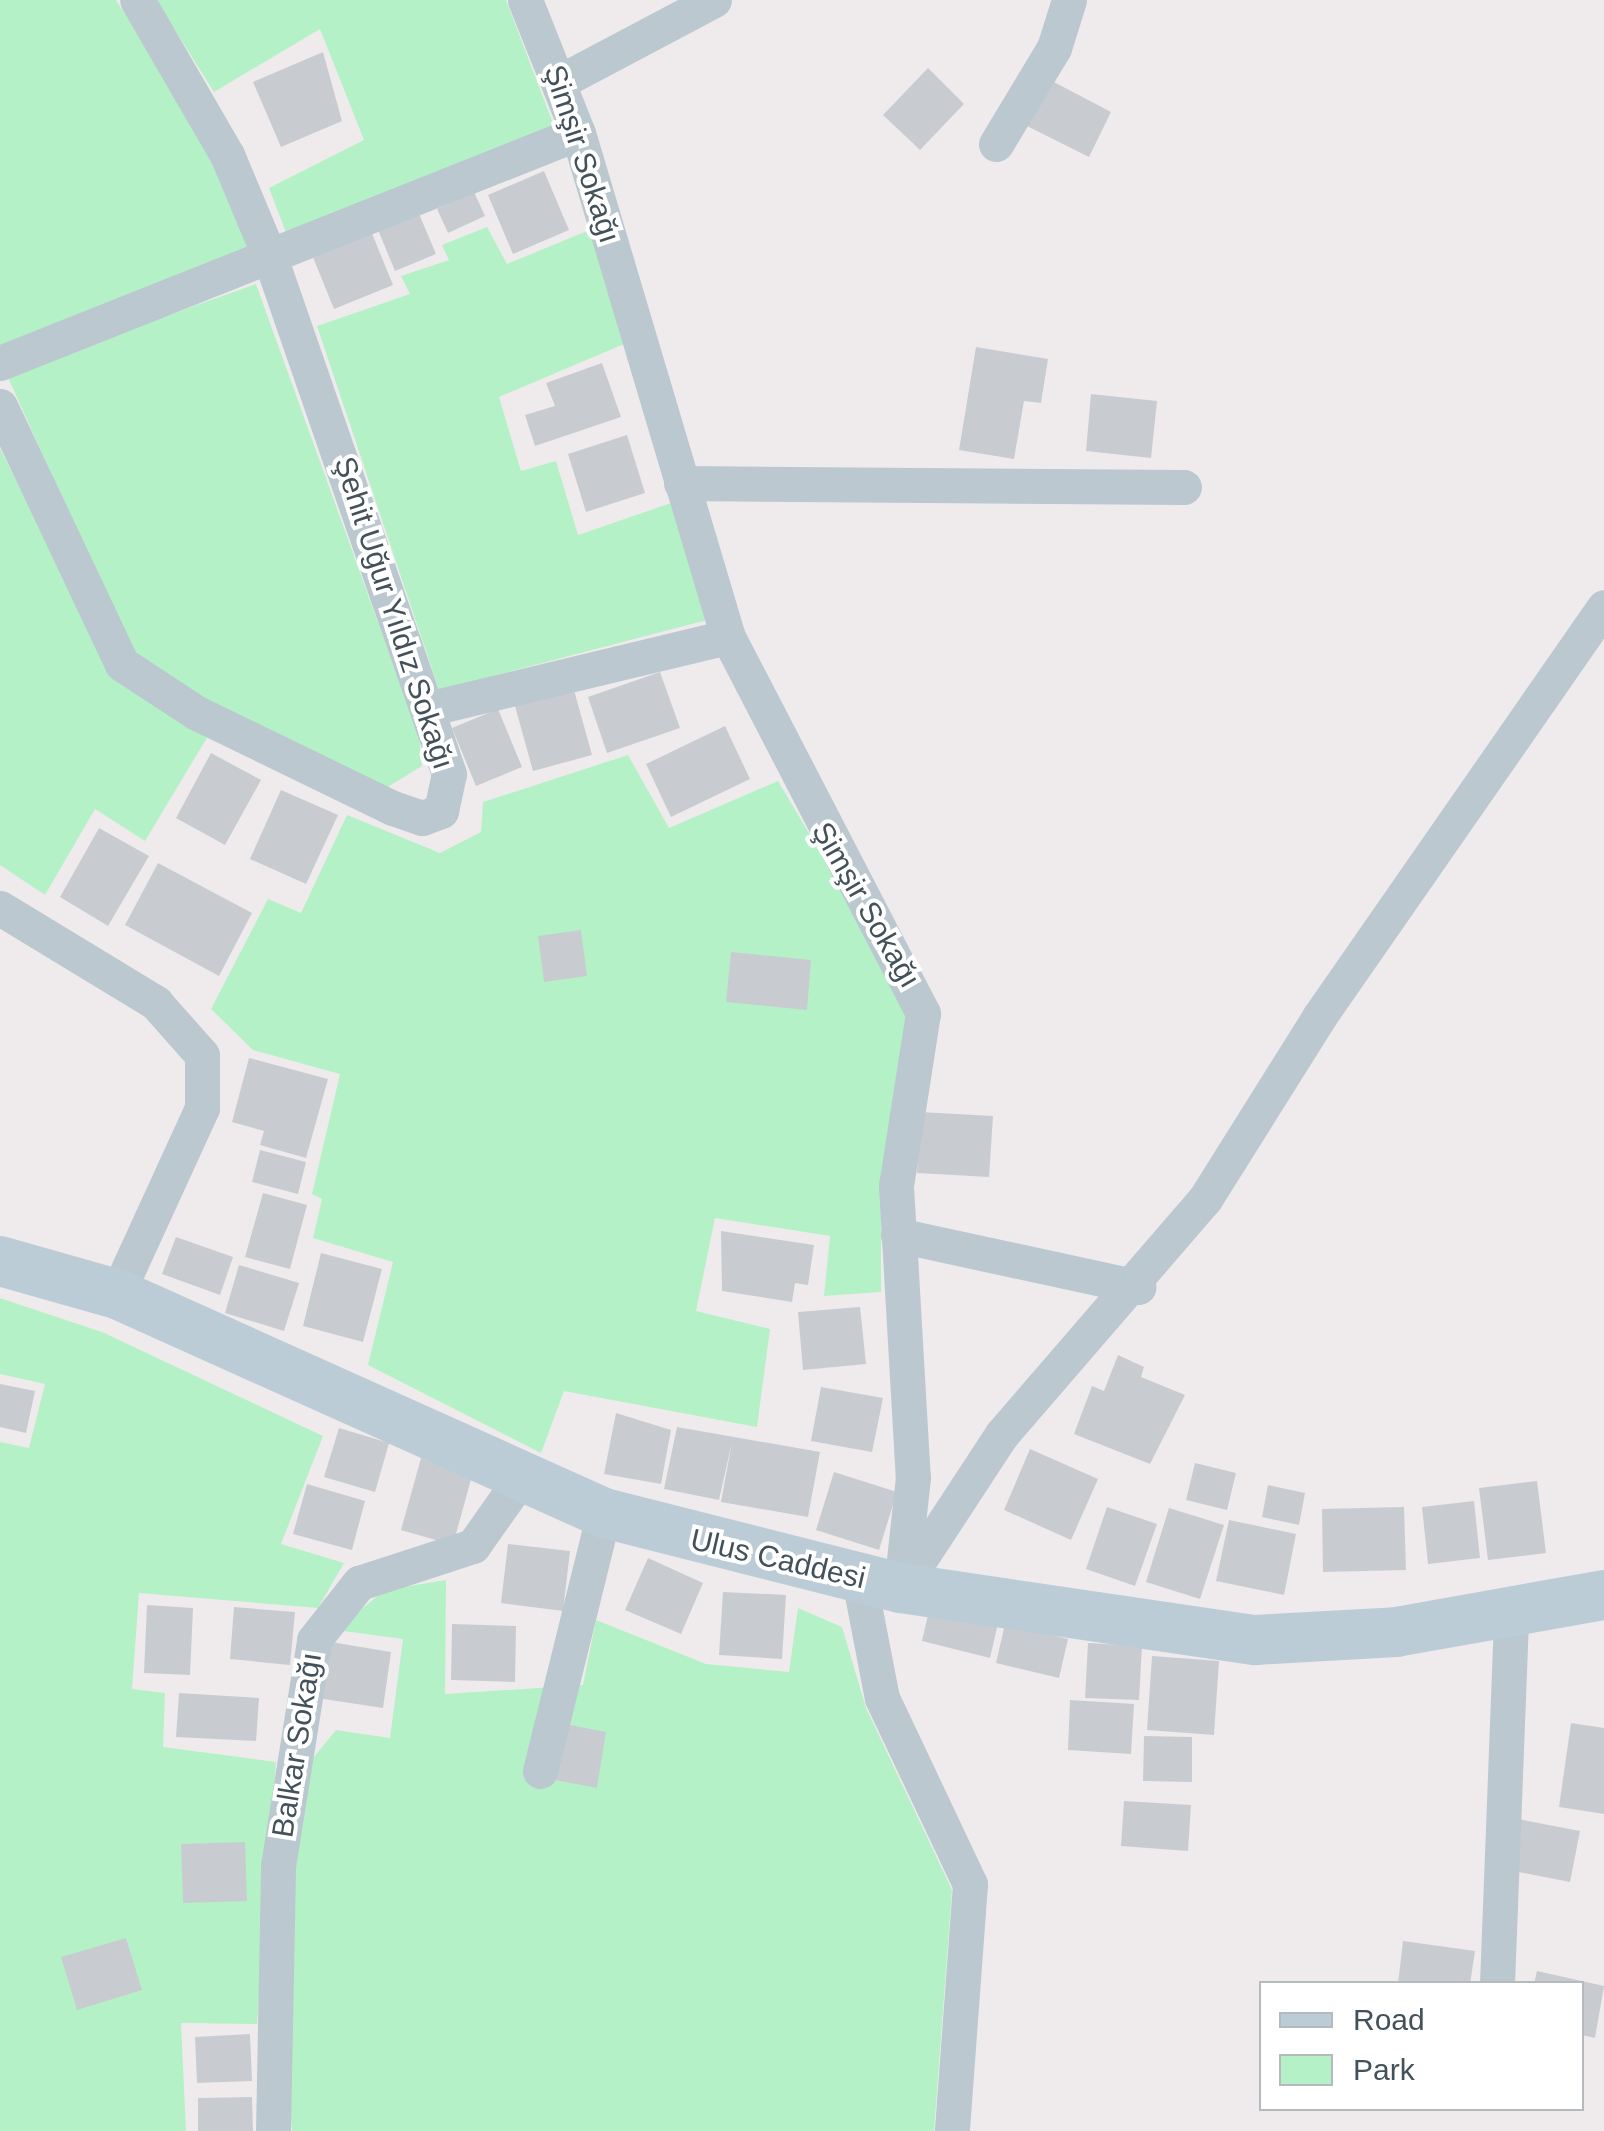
<!DOCTYPE html>
<meta charset="utf-8">
<style>
body{margin:0}
#map{position:relative;width:1604px;height:2131px;overflow:hidden;background:#efebec;font-family:Arial,sans-serif}
div>[style]{position:absolute}
[style*='--x']{left:calc(var(--x)*1px);top:calc(var(--y)*1px);width:calc(var(--w)*1px);rotate:calc(var(--a)*1deg)}
.green>*{inset:0;background:#b5f1c7}
.building>*{inset:0;background:#c8ccd1}
.street>*{height:35px;margin:-17.5px;padding:0 17.5px;transform-origin:17.5px;border-radius:17.5px;background:#bbc8d0}
.secondary>*{height:50px;margin:-25px;padding:0 25px;transform-origin:25px;border-radius:25px;background:#bcccd7}
span{translate:-50% -50%;white-space:nowrap;text-align:center;line-height:1.15;-webkit-text-stroke:8px #fff;paint-order:stroke}
.street-label{font-size:30px;color:#43525a}
.legend{position:absolute;left:1259px;top:1981px;width:325px;height:130px;box-sizing:border-box;background:#fff;border:2px solid #b4babd;margin:0;padding:12px 18px;list-style:none;font-size:30px;color:#43525a}
.legend li{display:flex;align-items:center;gap:20px;height:50px}
.legend b{width:50px;border:2px solid #b4babd}
</style>
<div id="map">
<div class="green">
<div style="clip-path:polygon(0 0,116px 0,204px 137px,254px 256px,0 347px)"></div>
<div style="clip-path:polygon(156px 0,506px 0,554px 126px,290px 243px,269px 188px,364px 140px,320px 29px,214px 92px)"></div>
<div style="clip-path:polygon(487px 227px,507px 264px,592px 229px,624px 344px,499px 397px,521px 471px,556px 461px,578px 535px,671px 503px,711px 619px,439px 690px,317px 326px,410px 294px,401px 276px,449px 260px,442px 245px)"></div>
<div style="clip-path:polygon(256px 284px,419px 736px,422px 766px,386px 788px,196px 698px,131px 652px,6px 373px)"></div>
<div style="clip-path:polygon(0 448px,98px 647px,208px 736px,145px 841px,95px 809px,45px 895px,0 865px)"></div>
<div style="clip-path:polygon(628px 755px,669px 828px,778px 781px,897px 981px,908px 1007px,881px 1173px,881px 1292px,824px 1296px,830px 1236px,715px 1218px,696px 1311px,770px 1329px,757px 1427px,564px 1391px,541px 1453px,368px 1365px,393px 1262px,313px 1238px,322px 1199px,312px 1194px,340px 1074px,253px 1050px,211px 1009px,268px 899px,301px 913px,347px 815px,440px 853px,481px 832px,483px 802px)"></div>
<div style="clip-path:polygon(0 1298px,102px 1332px,323px 1436px,281px 1544px,344px 1563px,318px 1608px,139px 1593px,132px 1689px,165px 1693px,163px 1747px,276px 1762px,257px 2024px,181px 2023px,186px 2131px,0 2131px,0 1442px,29px 1448px,45px 1384px,0 1374px)"></div>
<div style="clip-path:polygon(446px 1580px,445px 1694px,583px 1685px,596px 1620px,706px 1664px,789px 1672px,798px 1608px,842px 1627px,866px 1708px,952px 1890px,934px 2131px,292px 2131px,283px 2011px,304px 1769px,336px 1730px,390px 1738px,403px 1639px,336px 1630px,385px 1590px)"></div>
</div>
<div class="building">
<div style="clip-path:polygon(323px 52px,342px 121px,281px 147px,253px 82px)"></div>
<div style="clip-path:polygon(928px 68px,964px 104px,920px 150px,883px 115px)"></div>
<div style="clip-path:polygon(1050px 80px,1111px 112px,1089px 157px,1027px 126px)"></div>
<div style="clip-path:polygon(544px 171px,569px 230px,513px 254px,488px 195px)"></div>
<div style="clip-path:polygon(474px 192px,485px 216px,448px 233px,437px 209px)"></div>
<div style="clip-path:polygon(417px 209px,436px 254px,395px 271px,376px 225px)"></div>
<div style="clip-path:polygon(369px 226px,393px 285px,334px 309px,310px 250px)"></div>
<div style="clip-path:polygon(976px 347px,1048px 359px,1041px 403px,1024px 401px,1014px 459px,959px 450px)"></div>
<div style="clip-path:polygon(602px 363px,621px 417px,535px 446px,525px 415px,555px 406px,546px 383px)"></div>
<div style="clip-path:polygon(1091px 394px,1157px 401px,1151px 458px,1086px 451px)"></div>
<div style="clip-path:polygon(627px 435px,645px 493px,586px 512px,568px 454px)"></div>
<div style="clip-path:polygon(660px 672px,680px 728px,607px 753px,588px 697px)"></div>
<div style="clip-path:polygon(574px 690px,592px 755px,533px 771px,515px 706px)"></div>
<div style="clip-path:polygon(498px 709px,522px 767px,476px 786px,452px 728px)"></div>
<div style="clip-path:polygon(725px 726px,750px 779px,671px 817px,646px 764px)"></div>
<div style="clip-path:polygon(211px 753px,261px 780px,225px 845px,176px 818px)"></div>
<div style="clip-path:polygon(281px 790px,338px 815px,306px 884px,250px 859px)"></div>
<div style="clip-path:polygon(99px 828px,149px 856px,108px 926px,60px 897px)"></div>
<div style="clip-path:polygon(158px 863px,252px 913px,219px 976px,125px 925px)"></div>
<div style="clip-path:polygon(581px 930px,587px 976px,544px 982px,538px 936px)"></div>
<div style="clip-path:polygon(731px 952px,811px 960px,807px 1010px,726px 1002px)"></div>
<div style="clip-path:polygon(249px 1058px,328px 1079px,306px 1158px,260px 1145px,264px 1131px,232px 1122px)"></div>
<div style="clip-path:polygon(920px 1112px,993px 1116px,989px 1177px,917px 1173px)"></div>
<div style="clip-path:polygon(260px 1150px,306px 1162px,298px 1194px,252px 1182px)"></div>
<div style="clip-path:polygon(263px 1193px,307px 1205px,290px 1269px,245px 1257px)"></div>
<div style="clip-path:polygon(721px 1231px,814px 1245px,808px 1285px,795px 1283px,792px 1302px,722px 1291px)"></div>
<div style="clip-path:polygon(176px 1237px,233px 1257px,220px 1295px,162px 1274px)"></div>
<div style="clip-path:polygon(321px 1253px,382px 1269px,363px 1342px,303px 1326px)"></div>
<div style="clip-path:polygon(239px 1265px,299px 1283px,284px 1331px,225px 1313px)"></div>
<div style="clip-path:polygon(860px 1307px,866px 1364px,803px 1370px,798px 1312px)"></div>
<div style="clip-path:polygon(1118px 1355px,1144px 1367px,1141px 1377px,1185px 1395px,1150px 1464px,1074px 1434px,1092px 1386px,1104px 1391px)"></div>
<div style="clip-path:polygon(0 1384px,35px 1391px,26px 1433px,0 1427px)"></div>
<div style="clip-path:polygon(821px 1387px,883px 1398px,872px 1452px,811px 1441px)"></div>
<div style="clip-path:polygon(616px 1413px,671px 1430px,661px 1484px,604px 1474px)"></div>
<div style="clip-path:polygon(677px 1427px,820px 1452px,808px 1517px,721px 1502px,732px 1442px,719px 1500px,664px 1489px)"></div>
<div style="clip-path:polygon(339px 1428px,389px 1443px,375px 1492px,324px 1477px)"></div>
<div style="clip-path:polygon(1030px 1449px,1098px 1479px,1071px 1540px,1004px 1510px)"></div>
<div style="clip-path:polygon(421px 1458px,473px 1472px,453px 1545px,401px 1530px)"></div>
<div style="clip-path:polygon(1195px 1463px,1236px 1473px,1227px 1510px,1186px 1500px)"></div>
<div style="clip-path:polygon(834px 1472px,897px 1492px,879px 1550px,816px 1530px)"></div>
<div style="clip-path:polygon(1537px 1481px,1546px 1553px,1488px 1560px,1479px 1488px)"></div>
<div style="clip-path:polygon(307px 1484px,365px 1501px,352px 1550px,293px 1534px)"></div>
<div style="clip-path:polygon(1268px 1485px,1305px 1493px,1299px 1525px,1262px 1517px)"></div>
<div style="clip-path:polygon(1474px 1501px,1480px 1558px,1428px 1564px,1422px 1507px)"></div>
<div style="clip-path:polygon(1107px 1507px,1157px 1524px,1135px 1586px,1086px 1569px)"></div>
<div style="clip-path:polygon(1404px 1507px,1406px 1570px,1323px 1572px,1322px 1509px)"></div>
<div style="clip-path:polygon(1169px 1508px,1224px 1525px,1200px 1599px,1146px 1582px)"></div>
<div style="clip-path:polygon(1229px 1520px,1296px 1534px,1284px 1595px,1216px 1581px)"></div>
<div style="clip-path:polygon(508px 1544px,570px 1551px,563px 1611px,501px 1603px)"></div>
<div style="clip-path:polygon(648px 1558px,703px 1583px,681px 1634px,625px 1610px)"></div>
<div style="clip-path:polygon(723px 1592px,786px 1595px,782px 1659px,719px 1655px)"></div>
<div style="clip-path:polygon(931px 1602px,999px 1619px,990px 1658px,922px 1641px)"></div>
<div style="clip-path:polygon(147px 1605px,193px 1608px,190px 1675px,144px 1673px)"></div>
<div style="clip-path:polygon(234px 1607px,295px 1612px,290px 1665px,230px 1659px)"></div>
<div style="clip-path:polygon(452px 1624px,516px 1626px,515px 1682px,451px 1680px)"></div>
<div style="clip-path:polygon(1005px 1624px,1068px 1639px,1059px 1678px,996px 1663px)"></div>
<div style="clip-path:polygon(325px 1641px,391px 1652px,383px 1708px,317px 1698px)"></div>
<div style="clip-path:polygon(1088px 1643px,1142px 1646px,1139px 1700px,1085px 1698px)"></div>
<div style="clip-path:polygon(1152px 1656px,1219px 1661px,1214px 1735px,1147px 1730px)"></div>
<div style="clip-path:polygon(179px 1693px,259px 1698px,256px 1741px,176px 1737px)"></div>
<div style="clip-path:polygon(1070px 1700px,1134px 1704px,1131px 1754px,1068px 1750px)"></div>
<div style="clip-path:polygon(560px 1723px,606px 1732px,597px 1788px,550px 1779px)"></div>
<div style="clip-path:polygon(1571px 1723px,1604px 1728px,1604px 1814px,1559px 1807px)"></div>
<div style="clip-path:polygon(1144px 1736px,1192px 1737px,1192px 1782px,1143px 1781px)"></div>
<div style="clip-path:polygon(1124px 1801px,1191px 1805px,1188px 1851px,1121px 1846px)"></div>
<div style="clip-path:polygon(1518px 1819px,1580px 1831px,1570px 1882px,1508px 1870px)"></div>
<div style="clip-path:polygon(245px 1842px,247px 1901px,183px 1903px,181px 1844px)"></div>
<div style="clip-path:polygon(126px 1938px,142px 1990px,77px 2010px,61px 1957px)"></div>
<div style="clip-path:polygon(1403px 1941px,1475px 1951px,1470px 1984px,1398px 1984px)"></div>
<div style="clip-path:polygon(1537px 1971px,1604px 1986px,1595px 2038px,1582px 2035px,1582px 1984px,1534px 1984px)"></div>
<div style="clip-path:polygon(250px 2034px,252px 2081px,197px 2083px,195px 2037px)"></div>
<div style="clip-path:polygon(252px 2097px,253px 2131px,198px 2131px,198px 2098px)"></div>
</div>
<div class="street">
<div style="--x:525;--y:0;--w:143;--a:68.3"></div>
<div style="--x:578;--y:133;--w:526;--a:73.43"></div>
<div style="--x:728;--y:637;--w:424;--a:62.6"></div>
<div style="--x:923;--y:1013;--w:175;--a:98.9"></div>
<div style="--x:896;--y:1186;--w:291;--a:86.7"></div>
<div style="--x:913;--y:1477;--w:112;--a:96.2"></div>
<div style="--x:561;--y:81;--w:173;--a:-27.9"></div>
<div style="--x:996;--y:144;--w:112;--a:-58.9"></div>
<div style="--x:1054;--y:48;--w:50;--a:-72.6"></div>
<div style="--x:0;--y:363;--w:622;--a:-21.7"></div>
<div style="--x:0;--y:406;--w:285;--a:64.7"></div>
<div style="--x:122;--y:664;--w:90;--a:33.2"></div>
<div style="--x:197;--y:713;--w:218;--a:25.9"></div>
<div style="--x:393;--y:808;--w:31;--a:19"></div>
<div style="--x:422;--y:818;--w:20;--a:-20"></div>
<div style="--x:441;--y:811;--w:38;--a:-78"></div>
<div style="--x:449;--y:774;--w:544;--a:-109.1"></div>
<div style="--x:271;--y:260;--w:114;--a:-112.7"></div>
<div style="--x:227;--y:155;--w:179;--a:-120.1"></div>
<div style="--x:681;--y:483;--w:503;--a:0.46"></div>
<div style="--x:427;--y:709;--w:309;--a:-13.5"></div>
<div style="--x:0;--y:908;--w:183;--a:31.3"></div>
<div style="--x:156;--y:1003;--w:69;--a:48.5"></div>
<div style="--x:202;--y:1055;--w:53;--a:90"></div>
<div style="--x:202;--y:1108;--w:205;--a:114.6"></div>
<div style="--x:898;--y:1235;--w:246;--a:12.2"></div>
<div style="--x:859;--y:1579;--w:121;--a:79.1"></div>
<div style="--x:882;--y:1698;--w:206;--a:64.7"></div>
<div style="--x:970;--y:1884;--w:248;--a:94.2"></div>
<div style="--x:907;--y:1579;--w:173;--a:-56.8"></div>
<div style="--x:1002;--y:1434;--w:311;--a:-49.2"></div>
<div style="--x:1205;--y:1199;--w:215;--a:-57.9"></div>
<div style="--x:1319;--y:1017;--w:499;--a:-55.2"></div>
<div style="--x:540;--y:1771;--w:266;--a:-76.1"></div>
<div style="--x:1497;--y:1984;--w:368;--a:-87.8"></div>
<div style="--x:273;--y:2131;--w:265;--a:-88.9"></div>
<div style="--x:278;--y:1866;--w:229;--a:-80.9"></div>
<div style="--x:314;--y:1640;--w:73;--a:-51.7"></div>
<div style="--x:359;--y:1583;--w:120;--a:-18"></div>
<div style="--x:473;--y:1546;--w:87;--a:-54.8"></div>
</div>
<div class="secondary">
<div style="--x:0;--y:1261;--w:122;--a:15.8"></div>
<div style="--x:117;--y:1294;--w:534;--a:24.21"></div>
<div style="--x:604;--y:1513;--w:306;--a:14.2"></div>
<div style="--x:901;--y:1588;--w:358;--a:8.4"></div>
<div style="--x:1255;--y:1640;--w:141;--a:-3.2"></div>
<div style="--x:1396;--y:1632;--w:211;--a:-10.1"></div>
</div>
<div class="street-label">
<span style="left:582px;top:154px;rotate:72deg">Şimşir Sokağı</span>
<span style="left:394px;top:613px;rotate:72deg">Şehit Uğur Yıldız Sokağı</span>
<span style="left:866px;top:905px;rotate:60deg">Şimşir Sokağı</span>
<span style="left:778px;top:1559px;rotate:13deg">Ulus Caddesi</span>
<span style="left:297px;top:1745px;rotate:-81deg">Balkar Sokağı</span>
</div>
<ul class="legend">
<li><b style="height:12px;background:#bcccd7"></b>Road</li>
<li><b style="height:28px;background:#b5f1c7"></b>Park</li>
</ul>
</div>
